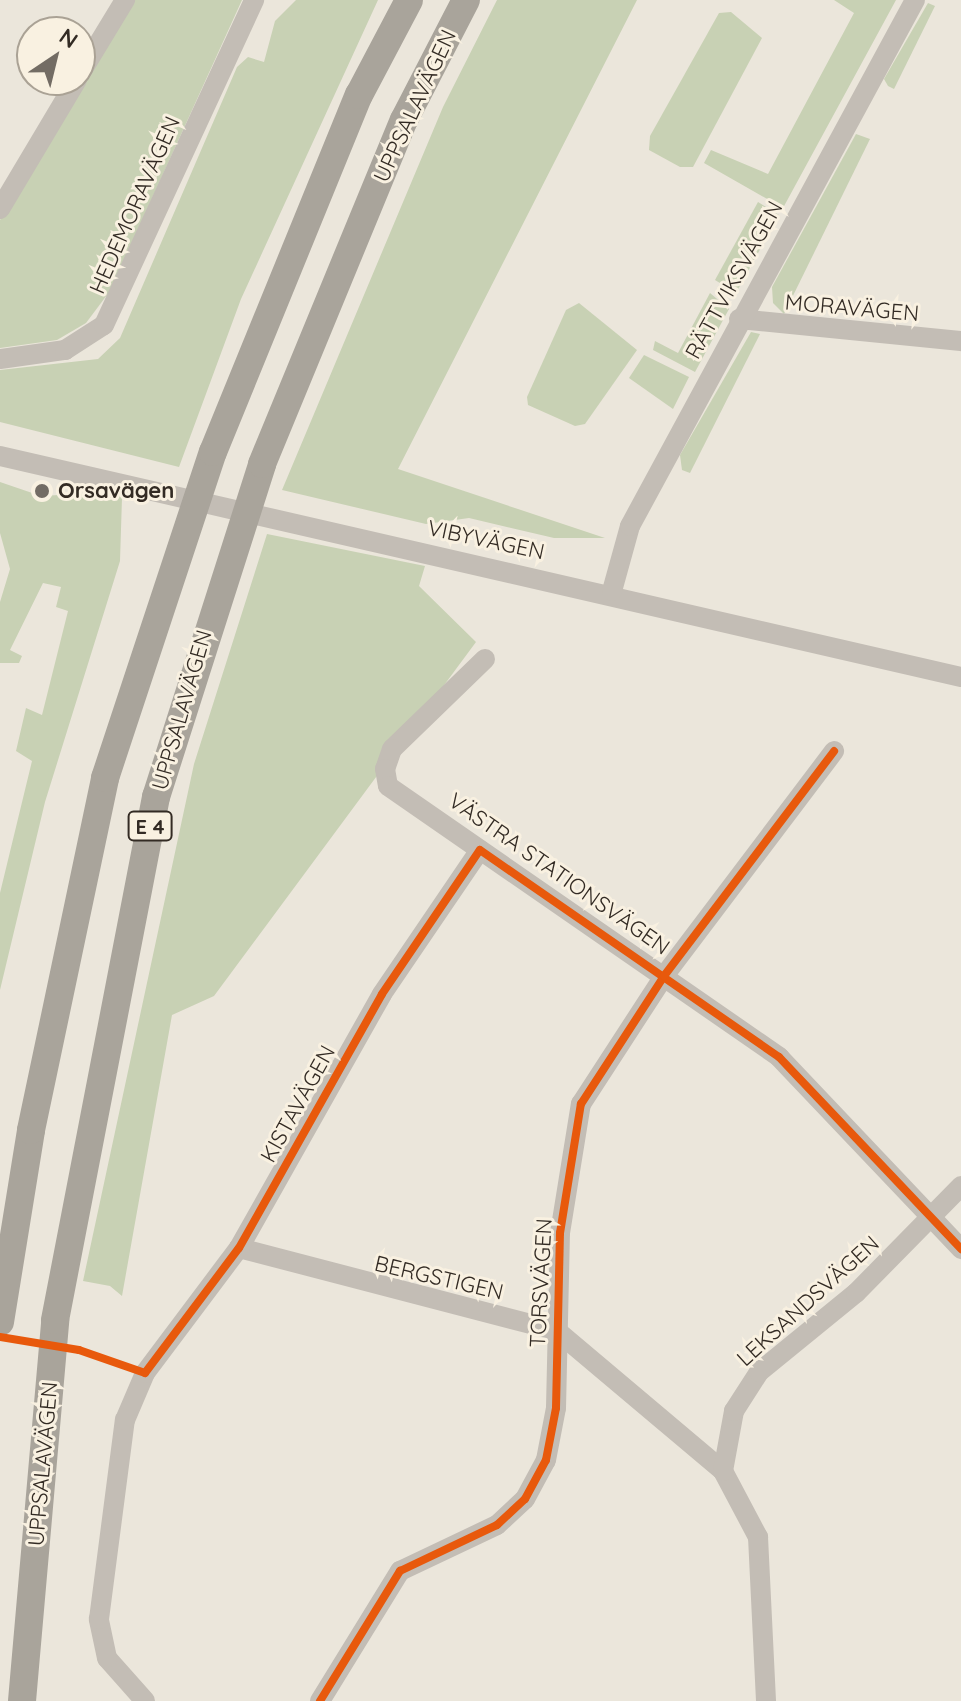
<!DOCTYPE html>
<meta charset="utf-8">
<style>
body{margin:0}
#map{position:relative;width:961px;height:1701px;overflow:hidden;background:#ebe6db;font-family:Quicksand,sans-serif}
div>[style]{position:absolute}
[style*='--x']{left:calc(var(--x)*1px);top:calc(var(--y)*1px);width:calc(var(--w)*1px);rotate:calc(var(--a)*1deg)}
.green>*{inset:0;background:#c8d1b4}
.minor>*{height:20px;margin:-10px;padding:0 10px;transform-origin:10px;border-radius:10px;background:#c3bdb5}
.highway>*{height:28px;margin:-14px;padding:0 14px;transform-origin:14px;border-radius:14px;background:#a9a49b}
.cycleway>*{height:8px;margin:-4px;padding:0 4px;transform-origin:4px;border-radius:4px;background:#e8590c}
.dots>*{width:22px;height:22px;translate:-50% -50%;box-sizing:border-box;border:4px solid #f9f1e1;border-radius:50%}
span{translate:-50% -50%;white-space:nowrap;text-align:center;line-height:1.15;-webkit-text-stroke:6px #f9f1e1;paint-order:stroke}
.shield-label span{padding:2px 6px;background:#f9f1e1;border:2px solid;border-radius:6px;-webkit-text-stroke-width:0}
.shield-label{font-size:20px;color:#332b24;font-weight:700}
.street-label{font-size:22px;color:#332b24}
.poi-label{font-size:22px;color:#332b24;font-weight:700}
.left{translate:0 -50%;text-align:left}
.north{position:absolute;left:16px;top:16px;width:80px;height:80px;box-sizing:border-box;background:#f9f1e1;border:2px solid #aaa295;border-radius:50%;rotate:35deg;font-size:22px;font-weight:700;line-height:32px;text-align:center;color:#332b24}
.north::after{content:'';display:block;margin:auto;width:28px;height:36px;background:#736c64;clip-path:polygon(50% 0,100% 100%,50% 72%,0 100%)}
</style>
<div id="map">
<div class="green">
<div style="clip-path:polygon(132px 0,242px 0,110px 291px,86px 323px,57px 340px,0 348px,0 220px)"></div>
<div style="clip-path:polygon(296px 0,378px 0,241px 299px,179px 467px,0 422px,0 370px,98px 359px,120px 338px,237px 67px,248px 57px,264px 62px,275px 21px)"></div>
<div style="clip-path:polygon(497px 0,637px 0,398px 469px,605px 538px,554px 538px,469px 518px,426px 524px,282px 490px,443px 107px)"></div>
<div style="clip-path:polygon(834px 0,896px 0,783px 208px,704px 163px,711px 150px,768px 174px,854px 13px)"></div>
<div style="clip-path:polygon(928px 3px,935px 6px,894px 89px,888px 86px,884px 79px)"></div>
<div style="clip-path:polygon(731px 12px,762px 38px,693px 167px,680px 167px,649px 150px,650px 136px,719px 13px)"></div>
<div style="clip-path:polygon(856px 134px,870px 139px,784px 314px,773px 303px,772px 287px)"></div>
<div style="clip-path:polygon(758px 202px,779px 215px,736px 293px,715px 280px)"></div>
<div style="clip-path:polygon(710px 293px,729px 309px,695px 372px,653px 350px,655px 341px,678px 353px)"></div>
<div style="clip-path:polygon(579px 303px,637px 350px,585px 424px,575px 426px,528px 405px,527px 397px,566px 310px)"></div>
<div style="clip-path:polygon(751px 332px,760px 334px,690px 473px,682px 470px,680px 455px)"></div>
<div style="clip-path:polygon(644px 355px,689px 377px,673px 409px,629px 378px)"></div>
<div style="clip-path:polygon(0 482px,41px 496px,114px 492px,122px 498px,120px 561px,45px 802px,0 990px,0 893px,32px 761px,16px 751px,26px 708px,42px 715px,68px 611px,56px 607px,61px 587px,43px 583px,10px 650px,22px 656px,19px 663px,0 663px,0 602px,10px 569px,0 533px)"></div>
<div style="clip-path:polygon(267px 534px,425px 566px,419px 586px,476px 642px,214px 996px,172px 1015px,122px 1296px,110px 1286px,83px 1281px,194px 764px)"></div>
</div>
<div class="minor">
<div style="--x:80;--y:74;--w:87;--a:-58.7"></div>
<div style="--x:0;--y:209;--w:150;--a:-59.2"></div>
<div style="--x:739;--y:319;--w:223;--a:5.7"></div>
<div style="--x:0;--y:359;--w:66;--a:-7.9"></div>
<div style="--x:65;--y:350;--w:46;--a:-32.7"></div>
<div style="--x:104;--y:325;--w:358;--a:-65.2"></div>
<div style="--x:0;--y:456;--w:986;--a:12.95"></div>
<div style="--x:612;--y:591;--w:67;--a:-74.5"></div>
<div style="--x:630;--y:526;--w:598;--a:-61.55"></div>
<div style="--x:485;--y:659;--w:129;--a:135.9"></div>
<div style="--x:392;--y:749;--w:21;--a:109"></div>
<div style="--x:385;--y:769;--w:17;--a:80"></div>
<div style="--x:388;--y:786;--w:476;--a:34.7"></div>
<div style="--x:779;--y:1057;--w:265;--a:46.5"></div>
<div style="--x:239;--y:1248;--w:329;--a:14.6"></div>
<div style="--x:557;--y:1331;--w:217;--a:40.1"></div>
<div style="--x:723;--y:1471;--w:75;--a:62.1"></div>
<div style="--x:758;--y:1537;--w:164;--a:87.2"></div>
<div style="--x:723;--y:1471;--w:61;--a:-79.6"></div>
<div style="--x:734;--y:1411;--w:46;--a:-57.3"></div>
<div style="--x:759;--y:1372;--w:125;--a:-39.2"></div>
<div style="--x:856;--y:1293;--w:150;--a:-45.5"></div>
<div style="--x:145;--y:1701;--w:57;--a:-131.5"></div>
<div style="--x:107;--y:1658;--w:40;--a:-102"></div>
<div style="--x:99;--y:1619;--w:201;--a:-82.6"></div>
<div style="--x:125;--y:1420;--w:51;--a:-66.9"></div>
<div style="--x:145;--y:1373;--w:156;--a:-53.1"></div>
<div style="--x:239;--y:1248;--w:291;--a:-60.6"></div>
<div style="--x:382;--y:994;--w:174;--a:-55.8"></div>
<div style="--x:320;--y:1701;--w:153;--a:-58.4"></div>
<div style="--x:400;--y:1571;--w:107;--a:-25.4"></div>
<div style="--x:497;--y:1525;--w:38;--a:-43"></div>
<div style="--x:525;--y:1499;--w:44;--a:-61.7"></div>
<div style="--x:546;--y:1460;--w:53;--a:-79.1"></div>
<div style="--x:556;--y:1408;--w:175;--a:-88.7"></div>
<div style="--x:560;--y:1233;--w:131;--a:-80.8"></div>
<div style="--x:581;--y:1104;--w:153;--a:-57"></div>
<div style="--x:664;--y:976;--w:282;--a:-52.9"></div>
</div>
<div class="highway">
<div style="--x:0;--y:1322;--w:194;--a:-80.8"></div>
<div style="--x:31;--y:1130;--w:360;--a:-78.1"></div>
<div style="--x:105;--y:778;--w:343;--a:-71.7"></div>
<div style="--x:213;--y:452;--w:386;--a:-67.8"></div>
<div style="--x:359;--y:95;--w:107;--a:-62.2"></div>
<div style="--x:22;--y:1701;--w:382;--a:-85"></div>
<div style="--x:55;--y:1320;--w:533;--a:-79.07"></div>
<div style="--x:156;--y:797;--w:349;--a:-72.3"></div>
<div style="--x:262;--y:464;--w:372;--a:-67.6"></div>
<div style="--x:404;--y:120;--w:135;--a:-62.7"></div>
</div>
<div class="cycleway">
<div style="--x:0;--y:1337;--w:80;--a:9.3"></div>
<div style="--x:79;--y:1350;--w:70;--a:19.2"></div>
<div style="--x:145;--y:1373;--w:156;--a:-53.1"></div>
<div style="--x:239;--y:1248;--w:291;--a:-60.6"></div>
<div style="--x:382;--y:994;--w:174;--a:-55.8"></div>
<div style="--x:480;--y:850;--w:364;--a:34.7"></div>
<div style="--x:779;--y:1057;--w:265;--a:46.5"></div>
<div style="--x:320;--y:1701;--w:153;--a:-58.4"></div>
<div style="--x:400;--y:1571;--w:107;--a:-25.4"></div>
<div style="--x:497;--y:1525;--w:38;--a:-43"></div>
<div style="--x:525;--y:1499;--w:44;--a:-61.7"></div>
<div style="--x:546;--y:1460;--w:53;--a:-79.1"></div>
<div style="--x:556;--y:1408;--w:175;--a:-88.7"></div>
<div style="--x:560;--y:1233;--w:131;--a:-80.8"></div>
<div style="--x:581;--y:1104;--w:153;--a:-57"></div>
<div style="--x:664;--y:976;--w:282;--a:-52.9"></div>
</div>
<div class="dots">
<div style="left:42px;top:491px;background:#736c64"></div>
</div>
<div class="shield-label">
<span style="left:150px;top:826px">E 4</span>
</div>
<div class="street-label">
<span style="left:415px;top:106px;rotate:-65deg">UPPSALAVÄGEN</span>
<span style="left:135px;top:205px;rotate:-66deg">HEDEMORAVÄGEN</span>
<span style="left:734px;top:280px;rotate:-61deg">RÄTTVIKSVÄGEN</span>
<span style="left:852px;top:308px;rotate:5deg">MORAVÄGEN</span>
<span style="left:486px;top:540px;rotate:12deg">VIBYVÄGEN</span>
<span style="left:182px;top:710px;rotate:-74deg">UPPSALAVÄGEN</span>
<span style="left:559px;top:874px;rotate:35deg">VÄSTRA STATIONSVÄGEN</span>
<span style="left:298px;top:1104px;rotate:-61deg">KISTAVÄGEN</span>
<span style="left:439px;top:1278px;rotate:13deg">BERGSTIGEN</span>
<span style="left:541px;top:1283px;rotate:-87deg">TORSVÄGEN</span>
<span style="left:808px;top:1301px;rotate:-42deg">LEKSANDSVÄGEN</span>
<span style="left:43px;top:1464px;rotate:-85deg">UPPSALAVÄGEN</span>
</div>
<div class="poi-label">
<span class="left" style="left:58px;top:491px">Orsavägen</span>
</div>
<div class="north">N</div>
</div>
